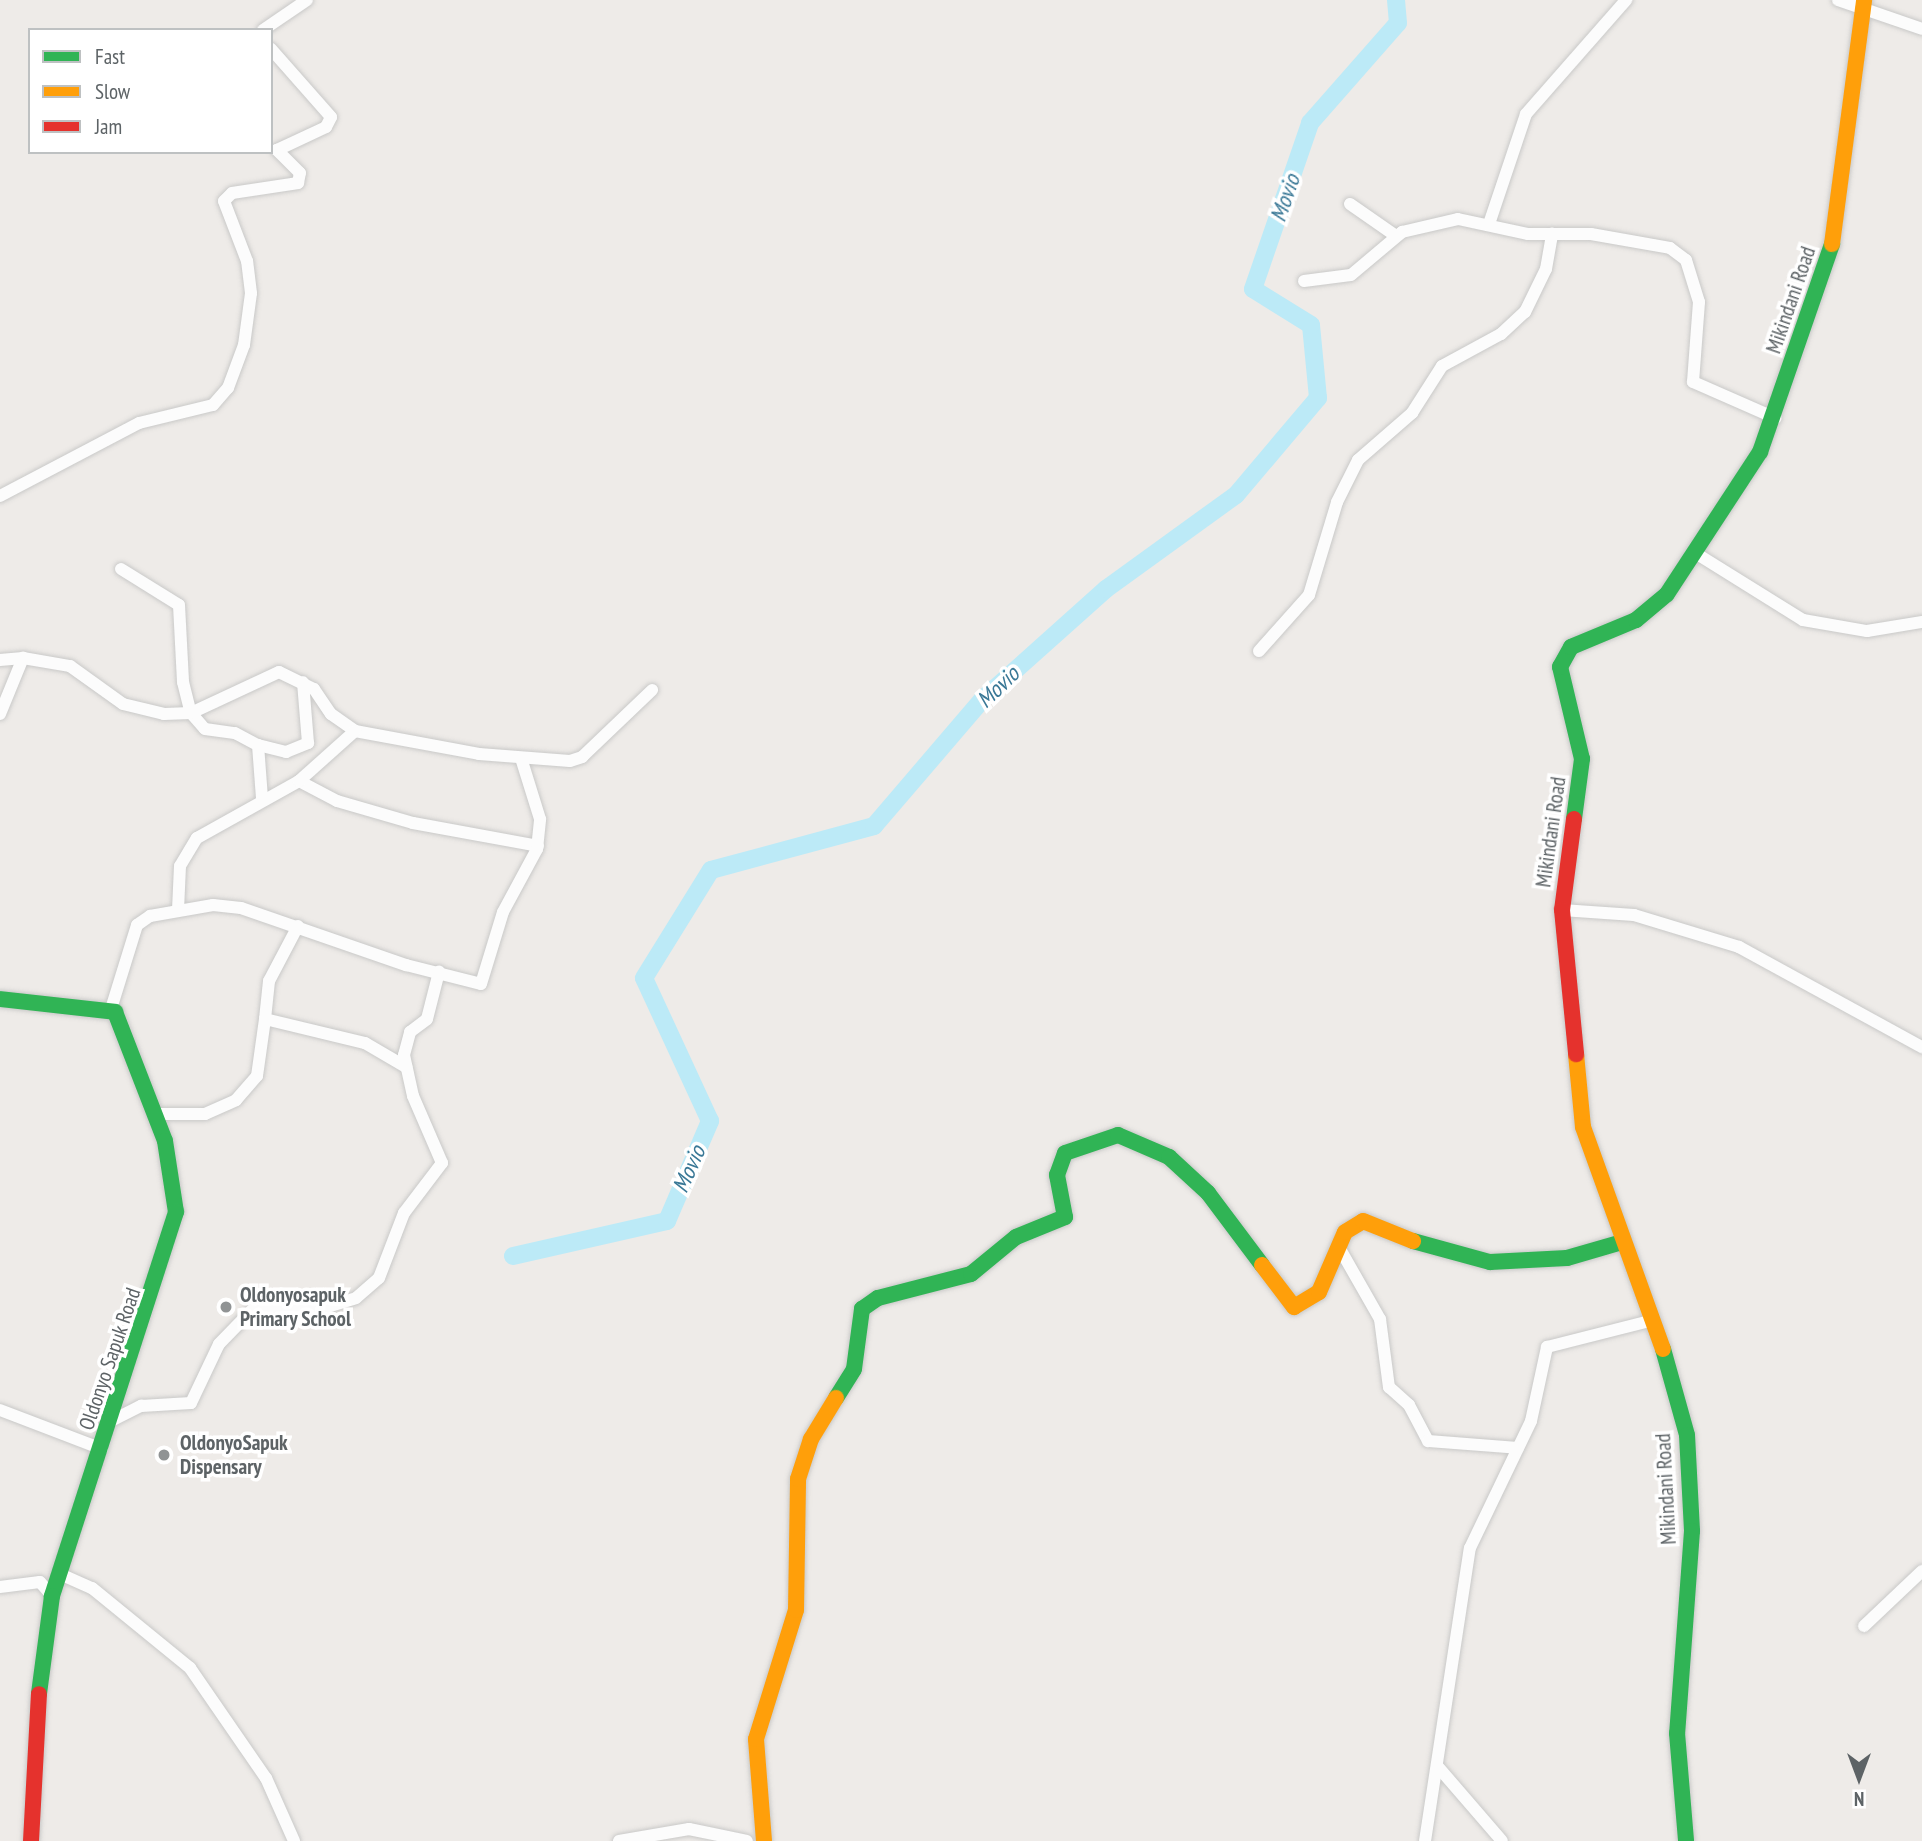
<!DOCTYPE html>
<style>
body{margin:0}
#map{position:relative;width:1922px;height:1841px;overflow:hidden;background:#eeebe8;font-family:"PT Sans Narrow",sans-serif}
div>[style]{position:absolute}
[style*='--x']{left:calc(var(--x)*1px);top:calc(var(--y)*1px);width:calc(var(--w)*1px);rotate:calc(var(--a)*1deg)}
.river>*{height:18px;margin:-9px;padding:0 9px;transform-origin:9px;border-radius:9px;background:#bceaf7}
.roads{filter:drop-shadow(0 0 2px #c9c9c8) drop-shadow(0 0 2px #c9c9c8)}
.street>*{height:12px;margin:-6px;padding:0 6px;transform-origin:6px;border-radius:6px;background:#fcfcfc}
.fast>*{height:16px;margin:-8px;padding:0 8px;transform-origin:8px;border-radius:8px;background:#30b455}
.slow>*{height:16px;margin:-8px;padding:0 8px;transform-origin:8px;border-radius:8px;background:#ff9f0a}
.jam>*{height:16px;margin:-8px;padding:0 8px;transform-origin:8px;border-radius:8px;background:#e5322d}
.dots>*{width:19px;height:19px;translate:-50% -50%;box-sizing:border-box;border:4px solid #fff;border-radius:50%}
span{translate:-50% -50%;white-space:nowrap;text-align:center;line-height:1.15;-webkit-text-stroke:7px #fff;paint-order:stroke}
.street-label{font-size:21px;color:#5d6366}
.poi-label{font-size:21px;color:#5d6366;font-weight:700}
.left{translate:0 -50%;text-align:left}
.water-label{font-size:23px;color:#3a7896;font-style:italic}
.legend{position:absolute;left:28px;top:28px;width:245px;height:126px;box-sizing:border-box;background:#fff;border:2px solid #bec1c2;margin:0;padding:9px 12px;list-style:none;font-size:21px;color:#5d6366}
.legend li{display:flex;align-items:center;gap:14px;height:35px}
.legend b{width:35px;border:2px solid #bec1c2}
.north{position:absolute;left:1824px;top:1743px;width:70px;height:70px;-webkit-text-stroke:5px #fff;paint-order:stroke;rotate:180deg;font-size:19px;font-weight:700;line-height:28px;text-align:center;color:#5d6366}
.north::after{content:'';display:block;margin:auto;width:24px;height:32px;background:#5d6366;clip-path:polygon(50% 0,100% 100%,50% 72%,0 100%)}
</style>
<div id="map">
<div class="river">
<div style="--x:513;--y:1256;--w:158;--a:-12.8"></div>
<div style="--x:667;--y:1221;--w:109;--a:-66.7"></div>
<div style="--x:710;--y:1121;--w:157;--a:-114.8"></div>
<div style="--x:644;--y:978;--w:127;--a:-58.2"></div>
<div style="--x:711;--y:870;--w:169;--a:-15.1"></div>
<div style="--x:874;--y:826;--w:167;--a:-49.4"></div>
<div style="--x:983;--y:699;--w:165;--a:-41.8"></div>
<div style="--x:1106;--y:589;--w:160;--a:-35.9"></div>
<div style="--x:1236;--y:495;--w:127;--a:-49.8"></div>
<div style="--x:1318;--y:398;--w:73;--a:-95.5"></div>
<div style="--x:1311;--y:325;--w:68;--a:-148.2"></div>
<div style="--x:1253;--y:289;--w:176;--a:-71"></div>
<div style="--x:1310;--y:123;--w:133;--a:-48.7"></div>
<div style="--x:1398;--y:23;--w:23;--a:-95"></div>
</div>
<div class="roads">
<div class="street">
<div style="--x:1838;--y:0;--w:89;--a:19"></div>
<div style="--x:263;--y:30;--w:53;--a:-34.3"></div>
<div style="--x:1350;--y:204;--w:56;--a:34.8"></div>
<div style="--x:1490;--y:221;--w:113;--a:-71.4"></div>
<div style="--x:1526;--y:114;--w:152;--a:-48.7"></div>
<div style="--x:1304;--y:281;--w:47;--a:-7.3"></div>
<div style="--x:1351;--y:275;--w:67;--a:-40.1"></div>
<div style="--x:1402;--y:232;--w:57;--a:-13.1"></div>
<div style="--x:1458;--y:219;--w:72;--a:12.1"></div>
<div style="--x:1528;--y:234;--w:63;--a:0"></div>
<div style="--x:1591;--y:234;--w:80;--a:10"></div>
<div style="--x:1670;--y:248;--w:20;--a:37"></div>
<div style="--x:1686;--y:260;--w:44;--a:72.8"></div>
<div style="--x:1699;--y:302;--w:80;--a:94.3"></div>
<div style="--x:1693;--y:382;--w:90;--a:23.7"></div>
<div style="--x:0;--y:496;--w:157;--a:-27.7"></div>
<div style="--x:139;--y:423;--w:76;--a:-13.7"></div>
<div style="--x:213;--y:405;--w:23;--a:-49"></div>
<div style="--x:228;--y:388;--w:46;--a:-69.6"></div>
<div style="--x:244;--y:345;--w:52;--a:-82.3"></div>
<div style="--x:251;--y:293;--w:32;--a:-97"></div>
<div style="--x:247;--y:261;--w:64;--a:-111"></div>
<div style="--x:224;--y:201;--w:11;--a:-45"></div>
<div style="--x:232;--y:193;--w:67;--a:-8.6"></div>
<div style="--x:298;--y:183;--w:10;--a:-79"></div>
<div style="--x:300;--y:173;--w:33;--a:-135"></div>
<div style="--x:277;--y:150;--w:54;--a:-25.1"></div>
<div style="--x:326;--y:127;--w:11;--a:-63"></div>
<div style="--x:331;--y:117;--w:91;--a:-131.4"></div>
<div style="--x:1697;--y:554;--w:125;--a:31.9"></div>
<div style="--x:1803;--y:620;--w:65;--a:9.8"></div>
<div style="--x:1867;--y:631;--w:56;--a:-9.3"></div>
<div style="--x:121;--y:569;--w:68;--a:31.8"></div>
<div style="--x:179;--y:605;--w:77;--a:87"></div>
<div style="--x:183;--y:682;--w:32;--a:76"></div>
<div style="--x:191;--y:713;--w:21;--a:49"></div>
<div style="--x:205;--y:729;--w:30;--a:8"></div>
<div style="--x:235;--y:733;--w:26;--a:28"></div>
<div style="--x:258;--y:745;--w:53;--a:85.7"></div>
<div style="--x:1259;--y:651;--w:75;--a:-48.2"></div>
<div style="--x:1309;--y:595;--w:97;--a:-73.2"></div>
<div style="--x:1337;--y:502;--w:47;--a:-63.4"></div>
<div style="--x:1358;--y:460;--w:72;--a:-41"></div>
<div style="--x:1412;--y:413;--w:56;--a:-57.4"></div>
<div style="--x:1442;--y:366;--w:67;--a:-28.5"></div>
<div style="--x:1501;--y:334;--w:33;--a:-43"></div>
<div style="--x:1525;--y:312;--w:48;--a:-64"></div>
<div style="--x:1546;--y:269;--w:36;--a:-80"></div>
<div style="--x:0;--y:660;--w:23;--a:-5"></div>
<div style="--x:0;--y:714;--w:61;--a:-67.7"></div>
<div style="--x:23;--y:658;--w:48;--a:9.7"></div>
<div style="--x:70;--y:666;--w:65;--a:35.6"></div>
<div style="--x:123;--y:704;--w:42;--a:13.7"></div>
<div style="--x:164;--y:714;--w:27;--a:-2"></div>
<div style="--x:191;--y:713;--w:97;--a:-25"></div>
<div style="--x:279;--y:672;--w:39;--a:26"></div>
<div style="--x:314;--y:689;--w:30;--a:56"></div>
<div style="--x:331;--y:714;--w:29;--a:35"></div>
<div style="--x:355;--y:731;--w:126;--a:10.5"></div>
<div style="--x:479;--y:754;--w:91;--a:4.4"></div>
<div style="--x:570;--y:761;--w:13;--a:-18"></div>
<div style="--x:582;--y:757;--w:97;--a:-43.7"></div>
<div style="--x:258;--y:745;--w:29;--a:14"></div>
<div style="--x:286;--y:752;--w:24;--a:-22"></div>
<div style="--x:308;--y:743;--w:61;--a:-94.7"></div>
<div style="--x:299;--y:781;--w:43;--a:27.8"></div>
<div style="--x:337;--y:801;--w:79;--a:16.1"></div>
<div style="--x:413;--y:823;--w:127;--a:10.4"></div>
<div style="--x:178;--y:910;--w:44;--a:-87.4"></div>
<div style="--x:180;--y:866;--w:33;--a:-59"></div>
<div style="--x:197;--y:838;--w:117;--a:-29.2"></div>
<div style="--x:299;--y:781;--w:75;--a:-41.8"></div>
<div style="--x:1562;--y:910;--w:72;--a:4"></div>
<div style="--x:1634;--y:915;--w:110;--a:16.9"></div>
<div style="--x:1739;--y:947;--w:209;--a:28.7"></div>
<div style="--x:298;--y:926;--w:62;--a:117.8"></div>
<div style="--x:269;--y:981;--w:38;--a:96"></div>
<div style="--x:265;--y:1019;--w:103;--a:13.5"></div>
<div style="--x:365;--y:1043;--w:48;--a:30.3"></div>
<div style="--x:111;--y:1009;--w:88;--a:-72.8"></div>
<div style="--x:137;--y:925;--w:16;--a:-35"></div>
<div style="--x:150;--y:916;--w:64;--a:-9.9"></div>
<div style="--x:213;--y:905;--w:28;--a:6"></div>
<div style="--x:241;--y:908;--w:175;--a:19.1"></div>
<div style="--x:406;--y:965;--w:77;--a:14.2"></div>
<div style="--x:481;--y:984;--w:75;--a:-73"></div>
<div style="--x:503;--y:912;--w:72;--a:-61.6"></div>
<div style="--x:537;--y:849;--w:30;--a:-84"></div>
<div style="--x:540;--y:819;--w:64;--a:-107.3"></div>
<div style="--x:154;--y:1114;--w:51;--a:0"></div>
<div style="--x:205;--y:1114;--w:34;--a:-24"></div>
<div style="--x:236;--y:1100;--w:32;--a:-49"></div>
<div style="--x:257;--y:1076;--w:58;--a:-82"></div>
<div style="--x:1340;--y:1249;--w:81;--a:60.3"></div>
<div style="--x:1380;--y:1319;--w:69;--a:82.5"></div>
<div style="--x:1389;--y:1387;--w:27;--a:42"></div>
<div style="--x:1409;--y:1405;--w:41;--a:62.2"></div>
<div style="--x:1428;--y:1441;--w:90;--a:4.4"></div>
<div style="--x:0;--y:1410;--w:109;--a:20.9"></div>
<div style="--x:111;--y:1421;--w:34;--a:-27"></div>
<div style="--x:141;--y:1406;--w:50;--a:-3.4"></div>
<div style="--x:191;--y:1403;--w:65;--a:-64.6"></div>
<div style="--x:219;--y:1344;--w:53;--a:-45.8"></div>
<div style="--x:256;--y:1306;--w:71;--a:0.8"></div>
<div style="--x:327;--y:1307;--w:30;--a:-17"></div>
<div style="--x:356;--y:1298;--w:30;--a:-41"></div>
<div style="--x:379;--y:1278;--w:70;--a:-69"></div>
<div style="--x:404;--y:1213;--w:63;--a:-52.8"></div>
<div style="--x:442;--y:1163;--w:73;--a:-113.4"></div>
<div style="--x:413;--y:1096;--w:42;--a:-102.4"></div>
<div style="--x:404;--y:1055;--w:24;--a:-75"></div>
<div style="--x:410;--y:1032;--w:21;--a:-37"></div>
<div style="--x:427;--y:1019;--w:49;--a:-75.7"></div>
<div style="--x:60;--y:1574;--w:35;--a:24"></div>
<div style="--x:92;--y:1588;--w:127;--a:39.2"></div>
<div style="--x:190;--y:1668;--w:134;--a:55.4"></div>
<div style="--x:266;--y:1778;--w:69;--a:66"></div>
<div style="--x:0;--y:1587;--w:40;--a:-7.1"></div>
<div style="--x:40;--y:1582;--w:18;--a:49"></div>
<div style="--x:1864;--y:1626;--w:80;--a:-43.5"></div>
<div style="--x:1439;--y:1768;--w:96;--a:49.2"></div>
<div style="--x:619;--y:1841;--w:71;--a:-9.7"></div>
<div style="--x:689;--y:1829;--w:59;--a:11.7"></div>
<div style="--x:1425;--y:1841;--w:296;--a:-81.3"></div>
<div style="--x:1470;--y:1548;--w:141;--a:-64.3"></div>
<div style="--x:1531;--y:1421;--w:76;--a:-77.8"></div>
<div style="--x:1547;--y:1347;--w:106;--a:-14.2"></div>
</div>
<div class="fast">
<div style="--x:1574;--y:819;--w:61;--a:-82.4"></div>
<div style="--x:1582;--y:759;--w:95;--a:-103.4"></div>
<div style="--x:1560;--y:667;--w:23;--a:-61"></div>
<div style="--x:1571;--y:647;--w:70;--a:-22.6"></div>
<div style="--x:1636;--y:620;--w:40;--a:-40"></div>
<div style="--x:1667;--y:594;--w:170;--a:-56.8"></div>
<div style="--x:1760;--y:452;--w:220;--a:-70.9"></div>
<div style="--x:0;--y:999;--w:116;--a:6.4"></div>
<div style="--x:115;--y:1012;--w:138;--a:68.8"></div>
<div style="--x:165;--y:1141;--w:72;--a:81.2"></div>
<div style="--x:176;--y:1212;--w:404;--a:107.9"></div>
<div style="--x:52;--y:1596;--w:99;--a:97.6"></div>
<div style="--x:1413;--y:1241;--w:80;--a:15.3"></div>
<div style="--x:1490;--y:1262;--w:77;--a:-3"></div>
<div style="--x:1567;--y:1258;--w:57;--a:-16.2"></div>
<div style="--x:1663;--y:1349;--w:89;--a:74.4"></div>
<div style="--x:1687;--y:1435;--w:96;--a:87"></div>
<div style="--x:1692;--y:1531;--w:203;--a:94.2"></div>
<div style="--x:1677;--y:1733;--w:108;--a:85.2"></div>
<div style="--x:836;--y:1398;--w:34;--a:-58"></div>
<div style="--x:854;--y:1369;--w:61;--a:-82.4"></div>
<div style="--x:862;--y:1309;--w:19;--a:-35"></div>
<div style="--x:878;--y:1298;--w:96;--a:-14.5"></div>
<div style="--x:971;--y:1274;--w:58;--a:-39.4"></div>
<div style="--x:1016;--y:1237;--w:53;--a:-22.2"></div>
<div style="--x:1065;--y:1217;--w:43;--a:-100.8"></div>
<div style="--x:1057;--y:1175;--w:23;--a:-70"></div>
<div style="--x:1065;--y:1153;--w:56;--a:-18.8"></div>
<div style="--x:1118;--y:1135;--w:56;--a:23.3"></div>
<div style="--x:1169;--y:1157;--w:53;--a:42.7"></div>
<div style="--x:1208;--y:1193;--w:90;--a:53.1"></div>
</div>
<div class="slow">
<div style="--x:1832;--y:244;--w:246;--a:-82.5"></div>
<div style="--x:1576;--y:1054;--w:73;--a:84.5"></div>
<div style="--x:1583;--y:1127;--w:236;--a:70.2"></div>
<div style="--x:1262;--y:1265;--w:53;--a:52.7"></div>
<div style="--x:1294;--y:1307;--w:29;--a:-31"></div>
<div style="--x:1319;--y:1292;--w:65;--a:-66.6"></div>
<div style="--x:1345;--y:1232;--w:21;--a:-31"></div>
<div style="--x:1363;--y:1221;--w:54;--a:21.8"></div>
<div style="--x:764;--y:1841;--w:102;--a:-94.5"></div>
<div style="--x:756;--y:1739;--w:135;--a:-72.8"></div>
<div style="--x:796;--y:1610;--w:131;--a:-89.1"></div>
<div style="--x:798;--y:1479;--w:42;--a:-72"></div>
<div style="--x:811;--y:1439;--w:48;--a:-58.6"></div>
</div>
<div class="jam">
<div style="--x:1574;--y:819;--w:92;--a:97.5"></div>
<div style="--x:1562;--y:910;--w:145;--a:84.4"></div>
<div style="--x:31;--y:1841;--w:147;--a:-86.9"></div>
</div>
</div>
<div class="dots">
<div style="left:226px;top:1307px;background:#909394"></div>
<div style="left:164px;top:1455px;background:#909394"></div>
</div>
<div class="street-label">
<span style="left:1791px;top:300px;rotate:-71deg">Mikindani Road</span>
<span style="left:1551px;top:832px;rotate:-82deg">Mikindani Road</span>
<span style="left:110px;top:1359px;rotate:-71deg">Oldonyo Sapuk Road</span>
<span style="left:1666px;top:1489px;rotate:-93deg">Mikindani Road</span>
</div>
<div class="poi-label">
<span class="left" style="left:240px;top:1307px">Oldonyosapuk<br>Primary School</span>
<span class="left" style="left:180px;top:1455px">OldonyoSapuk<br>Dispensary</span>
</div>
<div class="water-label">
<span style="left:1285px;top:198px;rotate:-71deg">Movio</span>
<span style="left:998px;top:687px;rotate:-44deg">Movio</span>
<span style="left:689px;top:1169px;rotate:-66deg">Movio</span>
</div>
<ul class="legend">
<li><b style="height:9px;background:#30b455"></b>Fast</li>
<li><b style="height:9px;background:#ff9f0a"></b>Slow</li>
<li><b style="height:9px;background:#e5322d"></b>Jam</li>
</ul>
<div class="north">N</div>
</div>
